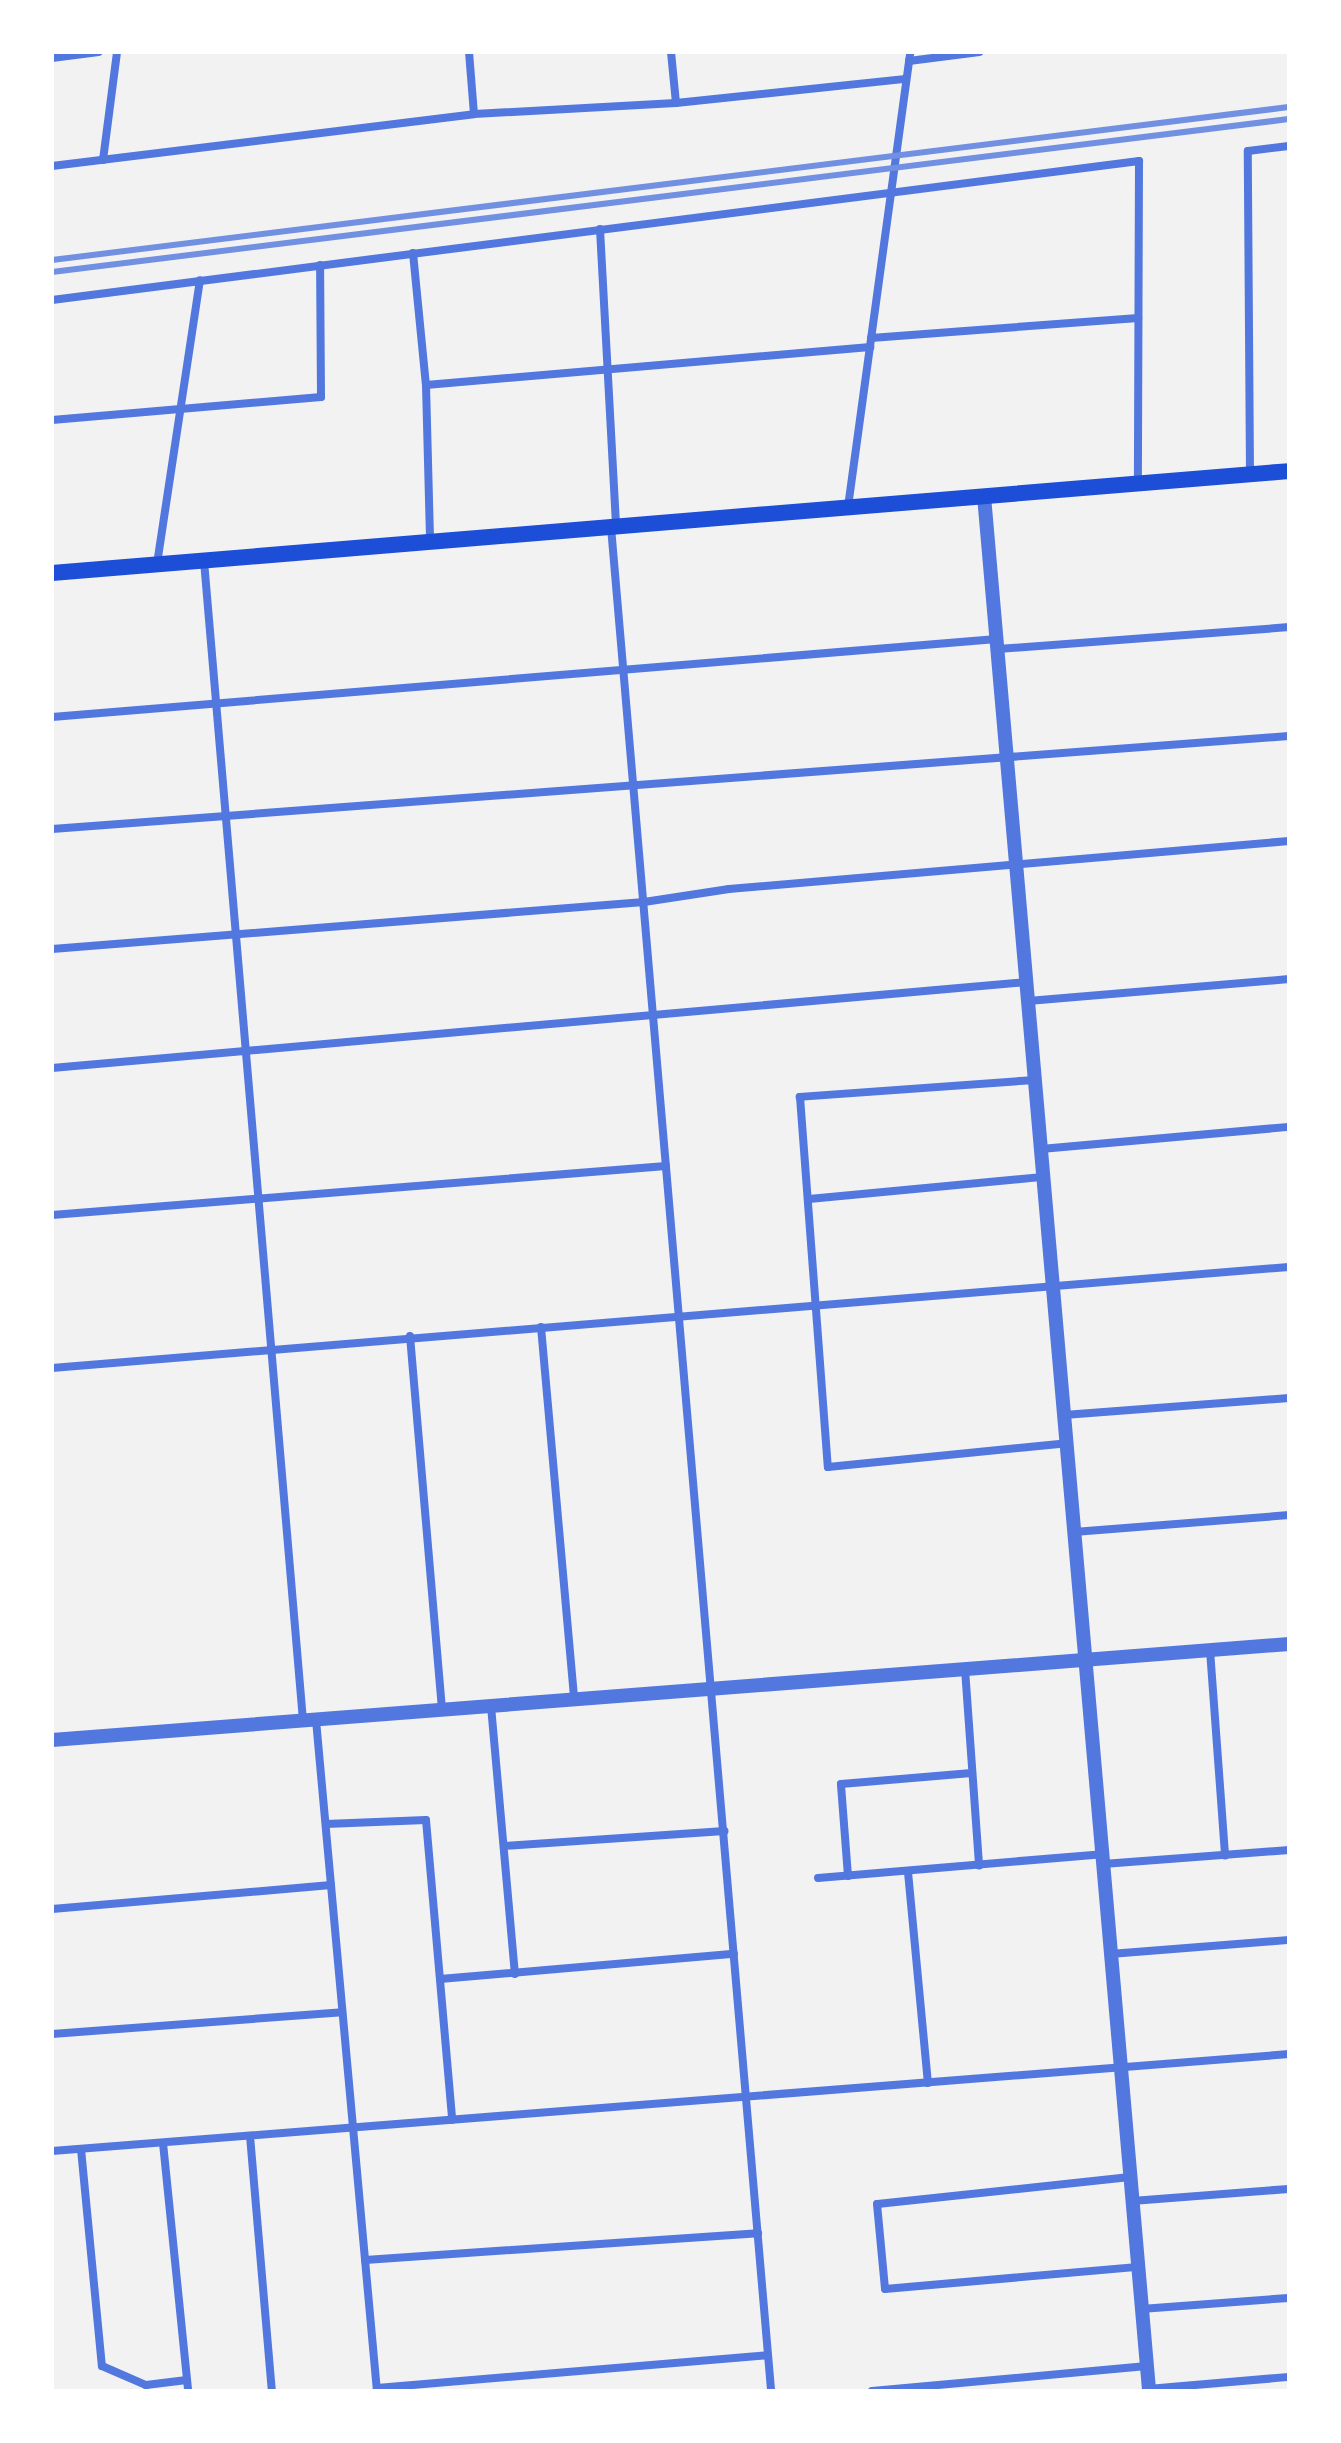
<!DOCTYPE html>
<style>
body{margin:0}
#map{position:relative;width:1341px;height:2443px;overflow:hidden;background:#f2f2f2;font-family:Cabin,sans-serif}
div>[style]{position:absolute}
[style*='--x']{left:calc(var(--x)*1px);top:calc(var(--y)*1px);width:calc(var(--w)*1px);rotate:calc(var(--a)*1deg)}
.minor>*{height:8px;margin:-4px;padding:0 4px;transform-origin:4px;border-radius:4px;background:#5277de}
.tertiary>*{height:14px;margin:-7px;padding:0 7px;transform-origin:7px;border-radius:7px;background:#5277de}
.secondary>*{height:16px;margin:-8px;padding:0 8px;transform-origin:8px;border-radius:8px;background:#1d4ed8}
.rail>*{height:6px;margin:-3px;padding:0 3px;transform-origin:3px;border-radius:3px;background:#7290e2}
span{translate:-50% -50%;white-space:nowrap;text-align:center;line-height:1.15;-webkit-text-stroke:7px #fff;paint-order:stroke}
.frame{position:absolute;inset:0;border:54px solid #fff;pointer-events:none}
</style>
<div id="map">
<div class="minor">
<div style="--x:469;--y:52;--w:62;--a:85.4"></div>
<div style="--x:671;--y:52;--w:51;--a:84.4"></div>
<div style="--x:52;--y:58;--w:47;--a:-7.3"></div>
<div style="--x:909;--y:61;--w:71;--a:-7.3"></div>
<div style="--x:103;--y:160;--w:109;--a:-82.6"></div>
<div style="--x:52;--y:166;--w:425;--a:-7"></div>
<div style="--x:474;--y:114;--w:202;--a:-3.1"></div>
<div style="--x:676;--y:103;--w:231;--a:-6"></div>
<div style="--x:600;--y:229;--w:297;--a:86.9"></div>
<div style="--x:413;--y:253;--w:133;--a:84.4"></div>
<div style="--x:426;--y:385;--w:156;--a:88.5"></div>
<div style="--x:52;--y:300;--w:1096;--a:-7.29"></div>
<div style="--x:1139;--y:161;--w:322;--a:90.2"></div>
<div style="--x:871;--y:338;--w:268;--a:-4.3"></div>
<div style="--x:426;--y:385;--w:446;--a:-4.9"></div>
<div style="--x:52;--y:420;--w:270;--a:-4.9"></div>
<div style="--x:321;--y:397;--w:132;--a:-90.4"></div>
<div style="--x:1250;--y:474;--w:323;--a:-90.4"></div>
<div style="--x:1248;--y:151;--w:41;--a:-7"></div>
<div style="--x:848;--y:507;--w:459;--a:-82.2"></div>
<div style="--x:611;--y:527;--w:1871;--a:85.09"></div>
<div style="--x:204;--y:561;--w:1164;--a:85.12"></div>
<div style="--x:157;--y:564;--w:287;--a:-81.4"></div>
<div style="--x:998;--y:649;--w:292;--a:-4.3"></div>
<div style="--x:52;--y:717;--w:948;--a:-4.72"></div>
<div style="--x:52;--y:829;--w:1240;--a:-4.3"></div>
<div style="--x:52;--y:949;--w:594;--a:-4.54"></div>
<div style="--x:644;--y:902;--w:86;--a:-8.7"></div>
<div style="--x:729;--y:889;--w:562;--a:-4.9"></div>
<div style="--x:1028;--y:1001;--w:262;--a:-4.8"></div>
<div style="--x:52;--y:1068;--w:979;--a:-5.04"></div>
<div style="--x:1035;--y:1080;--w:236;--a:175.9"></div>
<div style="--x:800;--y:1097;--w:371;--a:85.7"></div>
<div style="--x:828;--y:1467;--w:240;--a:-5.7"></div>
<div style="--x:1041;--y:1149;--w:249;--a:-5.1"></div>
<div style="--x:809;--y:1199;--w:235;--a:-5.4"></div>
<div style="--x:52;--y:1215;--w:616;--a:-4.56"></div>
<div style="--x:541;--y:1327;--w:374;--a:84.9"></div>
<div style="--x:410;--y:1336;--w:375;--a:85.1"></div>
<div style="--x:52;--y:1368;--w:1241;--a:-4.67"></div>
<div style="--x:1064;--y:1415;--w:226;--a:-4.3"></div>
<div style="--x:1074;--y:1532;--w:216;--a:-4.5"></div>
<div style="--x:1210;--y:1650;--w:206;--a:85.8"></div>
<div style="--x:965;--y:1669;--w:197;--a:85.9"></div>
<div style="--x:491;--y:1706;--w:269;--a:84.9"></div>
<div style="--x:316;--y:1720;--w:674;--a:84.81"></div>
<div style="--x:326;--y:1824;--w:100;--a:-2.3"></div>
<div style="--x:426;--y:1820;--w:301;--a:85"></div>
<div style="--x:504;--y:1846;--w:221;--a:-3.9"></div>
<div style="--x:1103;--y:1864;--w:187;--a:-4.3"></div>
<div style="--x:908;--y:1872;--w:212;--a:84.6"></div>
<div style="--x:848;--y:1876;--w:92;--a:-94.4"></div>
<div style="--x:841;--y:1784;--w:131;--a:-4.8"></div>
<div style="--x:818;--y:1878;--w:285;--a:-4.8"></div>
<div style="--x:52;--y:1909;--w:280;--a:-4.9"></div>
<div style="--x:1110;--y:1954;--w:180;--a:-4.5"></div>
<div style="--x:440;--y:1979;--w:295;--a:-4.9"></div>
<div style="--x:52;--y:2034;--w:291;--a:-4.3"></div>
<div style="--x:250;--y:2136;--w:256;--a:85.1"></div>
<div style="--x:163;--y:2143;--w:249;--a:84.2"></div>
<div style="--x:81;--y:2149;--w:218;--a:84.5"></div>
<div style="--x:102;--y:2366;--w:48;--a:23.4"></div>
<div style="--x:146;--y:2385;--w:41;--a:-7"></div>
<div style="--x:52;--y:2151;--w:1241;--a:-4.48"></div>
<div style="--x:1130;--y:2177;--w:254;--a:173.9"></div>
<div style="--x:877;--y:2204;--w:85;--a:84.6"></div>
<div style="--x:885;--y:2289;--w:254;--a:-5"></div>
<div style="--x:1132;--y:2201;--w:157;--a:-4.4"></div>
<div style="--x:365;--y:2260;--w:394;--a:-3.9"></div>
<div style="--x:1141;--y:2309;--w:148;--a:-4.3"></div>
<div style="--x:377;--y:2388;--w:392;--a:-4.8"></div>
<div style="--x:1148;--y:2389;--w:142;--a:-4.9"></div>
<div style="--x:872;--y:2391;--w:276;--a:-5.2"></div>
</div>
<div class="tertiary">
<div style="--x:984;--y:496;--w:1902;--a:85.02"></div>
<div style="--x:52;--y:1740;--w:1241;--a:-4.44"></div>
</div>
<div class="secondary">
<div style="--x:52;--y:573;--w:1241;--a:-4.71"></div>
</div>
<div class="rail">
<div style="--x:52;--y:260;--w:1246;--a:-7.05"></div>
<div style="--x:52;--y:272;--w:1246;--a:-7.05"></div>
</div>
<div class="frame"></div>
</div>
